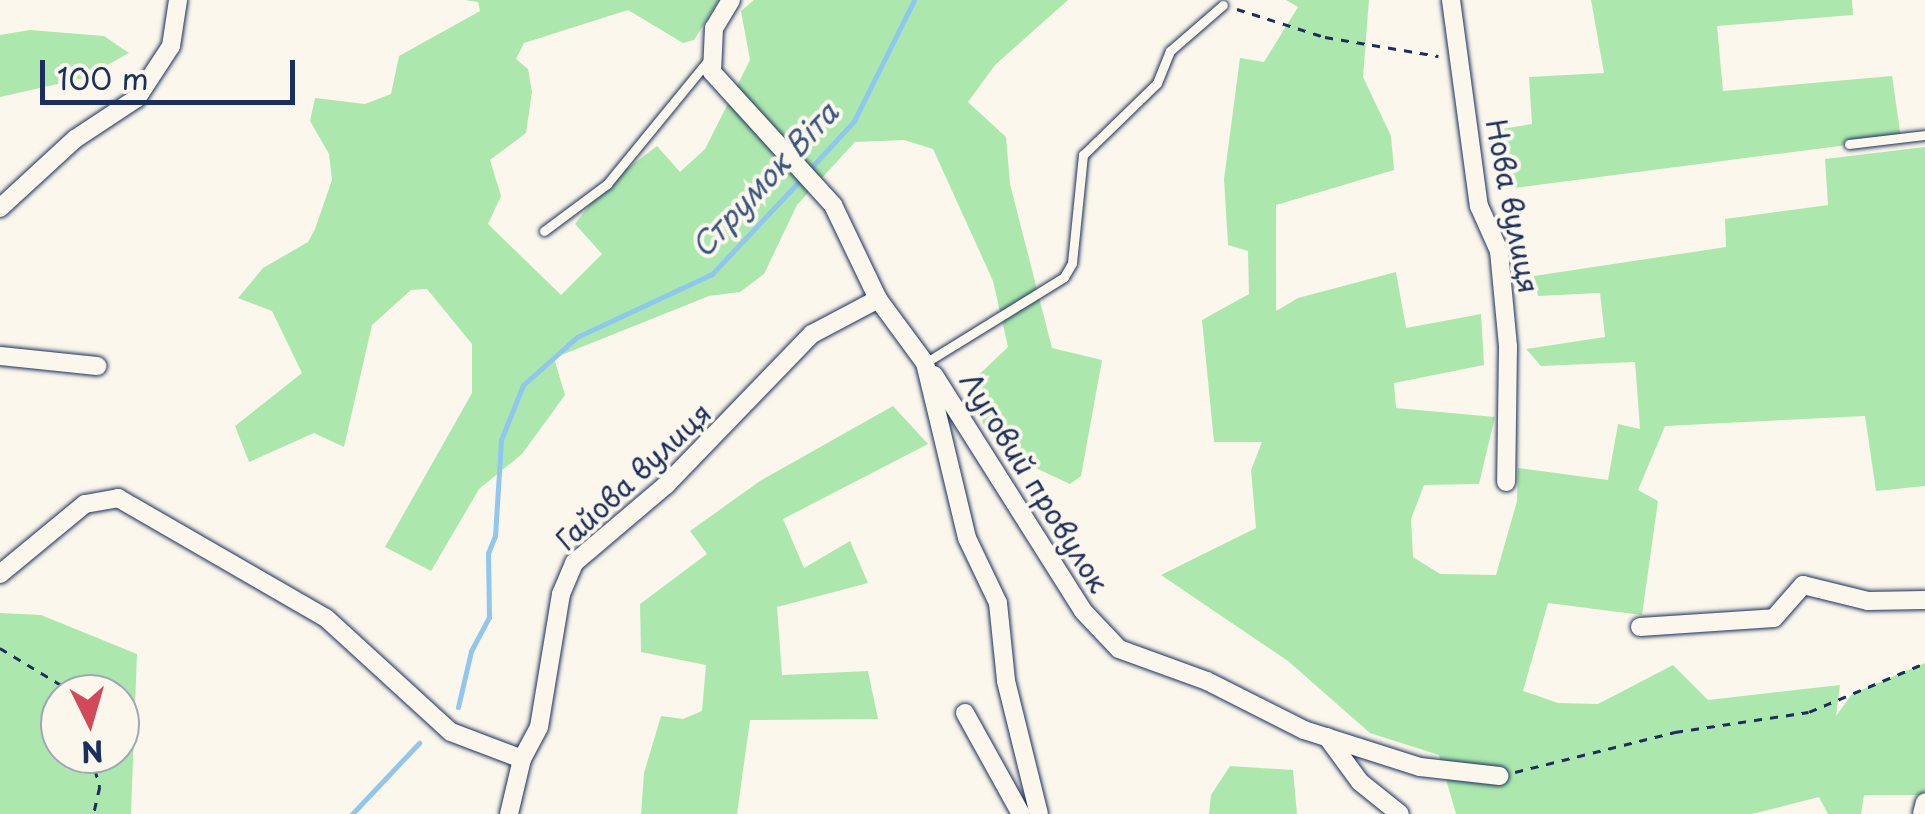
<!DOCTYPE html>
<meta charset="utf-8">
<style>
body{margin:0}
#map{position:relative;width:1925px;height:814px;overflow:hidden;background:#fbf7ec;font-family:"Playpen Sans",sans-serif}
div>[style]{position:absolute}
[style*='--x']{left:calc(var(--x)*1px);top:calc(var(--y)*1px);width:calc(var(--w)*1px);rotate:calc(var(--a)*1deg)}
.green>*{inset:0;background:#ace8ae}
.stream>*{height:5px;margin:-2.5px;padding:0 2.5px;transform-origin:2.5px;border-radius:2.5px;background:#91c7ef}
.path>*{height:2.5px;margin-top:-1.25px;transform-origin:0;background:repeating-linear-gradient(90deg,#1b2f5e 0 8px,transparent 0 16px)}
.roads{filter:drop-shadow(0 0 2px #1b2f5e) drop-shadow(0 0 2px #1b2f5e)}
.service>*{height:9px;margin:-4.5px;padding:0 4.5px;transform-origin:4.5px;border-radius:4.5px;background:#fbf7ec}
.minor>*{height:18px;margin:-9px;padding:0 9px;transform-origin:9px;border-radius:9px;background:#fbf7ec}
span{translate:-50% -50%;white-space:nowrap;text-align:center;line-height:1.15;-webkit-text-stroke:8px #fbf7ec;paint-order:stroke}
.street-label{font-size:28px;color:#1b2f5e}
.water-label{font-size:30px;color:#385582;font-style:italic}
.north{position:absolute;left:40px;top:674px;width:100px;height:100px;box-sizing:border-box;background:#fbf7ec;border:2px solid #a1a7b3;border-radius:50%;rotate:175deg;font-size:28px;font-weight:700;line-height:40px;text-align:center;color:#1b2f5e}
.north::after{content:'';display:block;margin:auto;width:35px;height:45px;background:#d1495b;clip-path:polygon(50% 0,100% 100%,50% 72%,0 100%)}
.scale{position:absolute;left:40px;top:60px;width:255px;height:45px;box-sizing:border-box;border:5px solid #1b2f5e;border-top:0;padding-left:12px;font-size:30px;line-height:35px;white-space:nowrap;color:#1b2f5e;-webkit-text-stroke:8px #fbf7ec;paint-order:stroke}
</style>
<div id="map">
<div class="green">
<div style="clip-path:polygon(465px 0,719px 0,694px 40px,683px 43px,628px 10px,524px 43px,516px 59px,528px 69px,532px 92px,526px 133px,490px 160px,501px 196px,488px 224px,561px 295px,602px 254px,575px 224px,602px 188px,657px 146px,680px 172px,705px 149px,750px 60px,741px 11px,754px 0,1068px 0,995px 65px,968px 102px,1006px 137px,1010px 184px,1052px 348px,1102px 360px,1081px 476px,1070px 484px,1027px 464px,985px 428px,968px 385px,1008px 347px,993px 281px,933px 149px,904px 140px,855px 142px,797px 205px,764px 274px,740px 292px,709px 296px,554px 358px,565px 395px,522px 454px,479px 489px,431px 571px,385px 547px,472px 393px,472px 344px,427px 289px,411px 290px,372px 325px,344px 447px,314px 433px,249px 462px,235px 426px,302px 373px,272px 311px,238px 298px,263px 268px,308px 242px,315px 229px,332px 180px,329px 154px,310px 121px,315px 98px,365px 104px,391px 94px,399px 56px,480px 11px,478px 2px)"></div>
<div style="clip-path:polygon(1286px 0,1369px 0,1363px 77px,1391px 136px,1394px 170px,1276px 205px,1276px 311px,1298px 298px,1396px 272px,1406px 328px,1481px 314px,1484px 365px,1394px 383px,1396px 408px,1495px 417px,1479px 484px,1424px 485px,1411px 519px,1413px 557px,1440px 574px,1496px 575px,1517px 501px,1518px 468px,1608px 480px,1618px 424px,1640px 429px,1635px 362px,1541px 366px,1526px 349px,1605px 337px,1600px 293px,1538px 296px,1534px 276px,1726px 247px,1725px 219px,1828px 205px,1825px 159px,1925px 147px,1925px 486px,1876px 491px,1865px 416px,1665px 426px,1638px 490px,1658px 501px,1642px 615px,1548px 603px,1523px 691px,1558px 703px,1598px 704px,1673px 665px,1708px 700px,1840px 685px,1836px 716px,1852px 694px,1925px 663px,1925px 795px,1864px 795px,1861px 814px,1828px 814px,1819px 797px,1752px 814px,1456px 814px,1439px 755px,1370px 733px,1288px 661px,1161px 575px,1256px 528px,1251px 470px,1262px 442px,1214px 442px,1202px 320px,1249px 294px,1248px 251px,1228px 245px,1224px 179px,1240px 58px,1264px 62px,1298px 7px)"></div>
<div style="clip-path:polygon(1591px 0,1852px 0,1853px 15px,1717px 26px,1723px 91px,1892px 76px,1901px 138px,1506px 189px,1496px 130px,1532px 124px,1529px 77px,1604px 73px)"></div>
<div style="clip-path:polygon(30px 30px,104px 36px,129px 53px,84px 78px,0 97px,0 35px)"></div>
<div style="clip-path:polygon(893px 406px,928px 444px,783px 519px,804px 568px,850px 541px,868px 583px,777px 607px,782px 675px,868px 671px,878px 719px,750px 720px,737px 814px,641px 814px,644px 773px,661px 716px,683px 719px,702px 711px,706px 665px,641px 652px,640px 604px,707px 554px,690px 531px,760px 481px)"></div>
<div style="clip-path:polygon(evenodd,0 613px,41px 615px,137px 654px,131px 814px,0 814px,0 613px,60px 694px,120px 694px,120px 754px,60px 754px,60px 694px)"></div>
<div style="clip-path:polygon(1230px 766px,1293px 770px,1297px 814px,1209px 814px,1211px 795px)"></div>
</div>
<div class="stream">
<div style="--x:809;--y:170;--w:67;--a:-47.4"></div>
<div style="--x:854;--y:121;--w:135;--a:-63.6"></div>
<div style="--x:458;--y:707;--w:57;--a:-76.9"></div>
<div style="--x:471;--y:651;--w:38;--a:-62"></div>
<div style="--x:489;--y:617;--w:64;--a:-90.9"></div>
<div style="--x:488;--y:553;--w:18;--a:-68"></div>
<div style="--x:495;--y:536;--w:96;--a:-86.4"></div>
<div style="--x:501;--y:440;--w:59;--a:-68.2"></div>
<div style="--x:523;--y:385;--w:72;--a:-41.6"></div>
<div style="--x:577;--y:337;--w:149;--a:-25"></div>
<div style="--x:712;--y:274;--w:132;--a:-46.8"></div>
<div style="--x:352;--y:814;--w:98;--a:-46.7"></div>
</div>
<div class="path">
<div style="--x:1237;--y:9;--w:92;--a:17.7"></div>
<div style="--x:1325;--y:37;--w:115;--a:9.5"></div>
<div style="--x:0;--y:648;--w:89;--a:31.2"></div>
<div style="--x:91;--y:754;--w:34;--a:75"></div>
<div style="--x:100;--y:787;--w:28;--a:103"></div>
<div style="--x:1515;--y:772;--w:165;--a:-14"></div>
<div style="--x:1675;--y:732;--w:135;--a:-8.5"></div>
<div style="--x:1809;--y:712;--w:126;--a:-22.9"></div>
</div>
<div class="roads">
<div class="service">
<div style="--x:1849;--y:144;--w:77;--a:-6.8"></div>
<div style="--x:544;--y:231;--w:79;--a:-36.7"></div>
<div style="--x:607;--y:184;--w:164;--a:-50.7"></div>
<div style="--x:925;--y:363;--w:163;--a:-31.7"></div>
<div style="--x:1064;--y:277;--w:16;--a:-60"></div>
<div style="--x:1072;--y:263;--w:109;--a:-84.2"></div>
<div style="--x:1083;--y:155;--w:103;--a:-44.2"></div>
<div style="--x:1157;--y:83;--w:35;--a:-68"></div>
<div style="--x:1170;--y:51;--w:70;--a:-41"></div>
</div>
<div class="minor">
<div style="--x:731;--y:0;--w:33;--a:121"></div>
<div style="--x:714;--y:28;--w:44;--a:92.6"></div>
<div style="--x:712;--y:72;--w:180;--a:47.7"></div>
<div style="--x:833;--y:205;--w:104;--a:64.4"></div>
<div style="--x:878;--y:299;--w:79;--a:53.7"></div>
<div style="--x:925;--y:363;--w:180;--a:76.5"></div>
<div style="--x:967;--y:538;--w:72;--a:64.5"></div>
<div style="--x:998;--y:603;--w:78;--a:84.1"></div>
<div style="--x:1006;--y:681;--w:137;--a:76.1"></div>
<div style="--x:1451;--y:0;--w:208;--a:82.3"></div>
<div style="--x:1479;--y:206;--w:49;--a:66"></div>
<div style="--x:1499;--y:251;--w:96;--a:84.6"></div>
<div style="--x:1508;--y:347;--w:135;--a:90.8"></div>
<div style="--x:0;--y:208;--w:102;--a:-42.6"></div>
<div style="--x:75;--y:139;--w:74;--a:-33.5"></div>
<div style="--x:137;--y:98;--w:62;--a:-56.8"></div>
<div style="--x:171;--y:46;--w:47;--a:-81.3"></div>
<div style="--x:0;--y:356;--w:98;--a:5.9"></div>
<div style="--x:934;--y:375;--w:279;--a:57.7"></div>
<div style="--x:1083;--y:611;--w:52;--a:46.5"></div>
<div style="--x:1119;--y:649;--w:94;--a:20"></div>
<div style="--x:1207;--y:681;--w:109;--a:26.8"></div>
<div style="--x:1304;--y:730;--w:122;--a:17.7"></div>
<div style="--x:1420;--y:767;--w:80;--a:6.5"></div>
<div style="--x:0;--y:574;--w:110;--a:-39.5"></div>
<div style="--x:85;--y:504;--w:34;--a:-10"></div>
<div style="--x:118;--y:498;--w:240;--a:30"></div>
<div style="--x:326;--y:618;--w:169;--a:42.4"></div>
<div style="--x:451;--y:732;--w:76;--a:20.8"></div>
<div style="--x:1640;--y:627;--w:134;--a:-3.8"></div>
<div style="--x:1774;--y:618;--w:44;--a:-48.7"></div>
<div style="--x:1803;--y:585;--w:67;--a:13.8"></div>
<div style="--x:1868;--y:601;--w:57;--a:-1"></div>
<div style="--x:965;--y:713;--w:115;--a:61"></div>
<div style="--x:1327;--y:737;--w:56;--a:53.7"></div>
<div style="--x:1360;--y:782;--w:51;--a:38.7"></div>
<div style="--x:509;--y:814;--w:57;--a:-76.7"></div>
<div style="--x:522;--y:759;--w:36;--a:-62"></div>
<div style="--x:539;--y:727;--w:135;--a:-80.6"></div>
<div style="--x:561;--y:594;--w:34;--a:-67"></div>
<div style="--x:574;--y:563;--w:121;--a:-40.3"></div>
<div style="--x:666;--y:485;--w:210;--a:-46"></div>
<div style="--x:812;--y:334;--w:75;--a:-27.9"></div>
<div style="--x:1922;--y:814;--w:12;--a:-76"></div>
</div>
</div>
<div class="street-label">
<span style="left:1513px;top:206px;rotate:79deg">Нова вулиця</span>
<span style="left:633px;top:476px;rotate:-43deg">Гайова вулиця</span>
<span style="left:1035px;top:482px;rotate:58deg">Луговий провулок</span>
</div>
<div class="water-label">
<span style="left:764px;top:179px;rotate:-47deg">Струмок Віта</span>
</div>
<div class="north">N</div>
<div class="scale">100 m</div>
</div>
